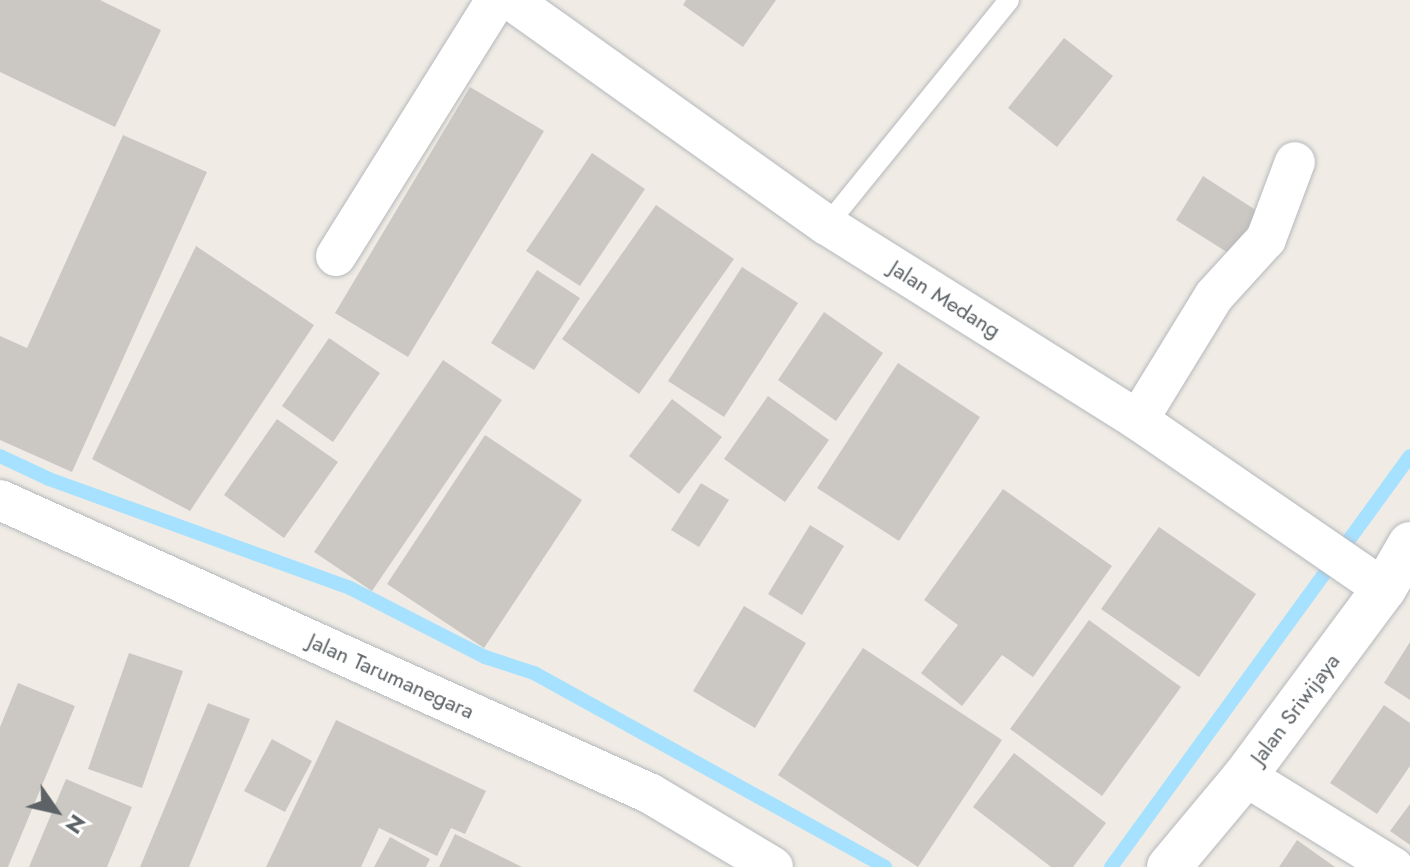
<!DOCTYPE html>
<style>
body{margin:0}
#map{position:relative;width:1410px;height:867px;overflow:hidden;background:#f0ece5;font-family:Jost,sans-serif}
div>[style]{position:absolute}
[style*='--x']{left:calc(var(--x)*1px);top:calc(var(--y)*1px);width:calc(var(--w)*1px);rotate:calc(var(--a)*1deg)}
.stream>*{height:14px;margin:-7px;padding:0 7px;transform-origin:7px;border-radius:7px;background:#a6e1ff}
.building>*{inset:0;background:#cbc7c2}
.roads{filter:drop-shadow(0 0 2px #b5b8bc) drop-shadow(0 0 2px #b5b8bc)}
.lane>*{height:20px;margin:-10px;padding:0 10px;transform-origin:10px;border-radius:10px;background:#fff}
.street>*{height:40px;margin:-20px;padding:0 20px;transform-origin:20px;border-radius:20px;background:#fff}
.secondary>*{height:44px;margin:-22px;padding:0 22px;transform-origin:22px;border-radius:22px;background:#fff}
span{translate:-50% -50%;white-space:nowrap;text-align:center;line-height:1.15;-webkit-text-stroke:8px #fff;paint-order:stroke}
.street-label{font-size:22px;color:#5c6266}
.north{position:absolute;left:16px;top:771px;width:80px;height:80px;-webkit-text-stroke:6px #fff;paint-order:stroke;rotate:124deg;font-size:22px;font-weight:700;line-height:32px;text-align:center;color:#5c6266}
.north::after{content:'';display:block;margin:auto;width:28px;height:36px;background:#5c6266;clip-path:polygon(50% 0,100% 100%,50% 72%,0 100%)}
</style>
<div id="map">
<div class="stream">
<div style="--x:0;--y:456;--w:54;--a:25.1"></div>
<div style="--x:49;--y:479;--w:320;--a:19.9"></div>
<div style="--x:350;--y:588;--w:152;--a:27.1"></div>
<div style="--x:485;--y:657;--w:52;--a:18.1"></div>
<div style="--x:534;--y:673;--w:401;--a:28.9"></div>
<div style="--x:1111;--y:867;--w:508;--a:-53.96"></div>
</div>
<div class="building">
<div style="clip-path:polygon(0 0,100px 0,161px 30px,115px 127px,0 72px)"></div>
<div style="clip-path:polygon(686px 0,776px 0,743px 47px,683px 5px)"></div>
<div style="clip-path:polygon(1064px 38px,1113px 76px,1057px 147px,1008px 108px)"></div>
<div style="clip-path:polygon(470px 87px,544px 131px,408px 357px,335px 313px)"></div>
<div style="clip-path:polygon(123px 135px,207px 172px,72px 472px,0 440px,0 336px,27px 348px)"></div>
<div style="clip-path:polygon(592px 153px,645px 189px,580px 286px,526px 251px)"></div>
<div style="clip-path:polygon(1203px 176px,1268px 218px,1241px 261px,1176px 220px)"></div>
<div style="clip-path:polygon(656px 205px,734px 259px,639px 394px,562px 339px)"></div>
<div style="clip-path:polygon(196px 246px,314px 325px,190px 511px,92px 459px)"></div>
<div style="clip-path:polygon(742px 267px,798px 303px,724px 417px,668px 381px)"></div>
<div style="clip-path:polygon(537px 270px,580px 298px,534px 370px,491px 343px)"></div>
<div style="clip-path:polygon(824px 312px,883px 353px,836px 421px,778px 380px)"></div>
<div style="clip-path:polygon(329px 338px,380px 373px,333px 442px,282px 406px)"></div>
<div style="clip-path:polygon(443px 360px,502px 400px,372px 591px,314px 552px)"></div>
<div style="clip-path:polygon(898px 363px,980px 417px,899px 541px,817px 488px)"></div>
<div style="clip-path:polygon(768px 396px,829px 440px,785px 502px,724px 459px)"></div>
<div style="clip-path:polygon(672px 399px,722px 437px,679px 494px,629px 456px)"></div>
<div style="clip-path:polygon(277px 419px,338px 462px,284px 538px,224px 495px)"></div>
<div style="clip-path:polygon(485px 435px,582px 500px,484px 648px,387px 584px)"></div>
<div style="clip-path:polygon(701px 483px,729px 500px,699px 547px,671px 530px)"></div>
<div style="clip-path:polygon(1003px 489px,1112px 566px,1033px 677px,1002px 655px,962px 706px,921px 673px,958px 625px,924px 600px)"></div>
<div style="clip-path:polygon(810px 525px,844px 546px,802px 615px,768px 594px)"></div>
<div style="clip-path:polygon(1159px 527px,1256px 594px,1199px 677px,1101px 609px)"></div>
<div style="clip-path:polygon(744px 606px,806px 643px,755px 728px,693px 691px)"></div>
<div style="clip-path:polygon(1089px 620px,1181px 687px,1102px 796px,1010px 729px)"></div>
<div style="clip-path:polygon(1410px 642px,1410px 700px,1384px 683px)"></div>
<div style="clip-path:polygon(863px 648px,1002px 740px,918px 867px,778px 775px)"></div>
<div style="clip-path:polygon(129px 653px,183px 671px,142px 788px,88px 769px)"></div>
<div style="clip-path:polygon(18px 683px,75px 706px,8px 867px,0 867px,0 727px)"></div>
<div style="clip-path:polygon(208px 703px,250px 719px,189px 867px,140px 867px)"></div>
<div style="clip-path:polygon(1384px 705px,1410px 723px,1410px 766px,1377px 814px,1330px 783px)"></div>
<div style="clip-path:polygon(336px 720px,486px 791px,465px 834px,451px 828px,437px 856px,379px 828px,361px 867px,266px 867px)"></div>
<div style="clip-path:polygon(272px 739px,312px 761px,285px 812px,244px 791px)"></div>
<div style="clip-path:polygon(1014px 753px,1106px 823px,1073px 867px,1051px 867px,973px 807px)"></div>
<div style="clip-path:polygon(66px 779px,132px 807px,107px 867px,29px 867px)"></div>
<div style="clip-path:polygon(1410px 804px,1410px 845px,1390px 831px)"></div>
<div style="clip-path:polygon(455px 834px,522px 867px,439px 867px)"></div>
<div style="clip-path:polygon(390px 837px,430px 859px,426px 867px,374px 867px)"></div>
<div style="clip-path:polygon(1297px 840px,1335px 867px,1279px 867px)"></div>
</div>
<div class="roads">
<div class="lane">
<div style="--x:827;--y:225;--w:289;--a:-51"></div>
</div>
<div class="street">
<div style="--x:511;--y:0;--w:388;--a:35.5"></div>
<div style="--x:827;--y:225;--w:367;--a:32.1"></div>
<div style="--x:1138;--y:420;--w:298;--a:34.5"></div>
<div style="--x:336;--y:256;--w:302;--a:-58"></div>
<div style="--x:1138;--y:420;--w:145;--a:-58.5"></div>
<div style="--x:1214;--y:296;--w:77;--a:-47.6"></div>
<div style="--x:1266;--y:239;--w:82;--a:-69.4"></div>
<div style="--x:0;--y:500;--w:714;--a:24.3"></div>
<div style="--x:651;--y:794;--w:142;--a:30.9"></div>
<div style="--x:1245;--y:776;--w:174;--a:31.6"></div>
</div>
<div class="secondary">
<div style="--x:1169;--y:867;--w:119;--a:-50.1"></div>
<div style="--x:1245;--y:776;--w:233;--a:-53.4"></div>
<div style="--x:1384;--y:589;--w:52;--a:-60"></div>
</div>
</div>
<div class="street-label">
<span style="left:945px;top:299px;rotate:32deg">Jalan Medang</span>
<span style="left:391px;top:676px;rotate:24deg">Jalan Tarumanegara</span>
<span style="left:1295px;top:709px;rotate:-53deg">Jalan Sriwijaya</span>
</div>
<div class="north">N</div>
</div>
